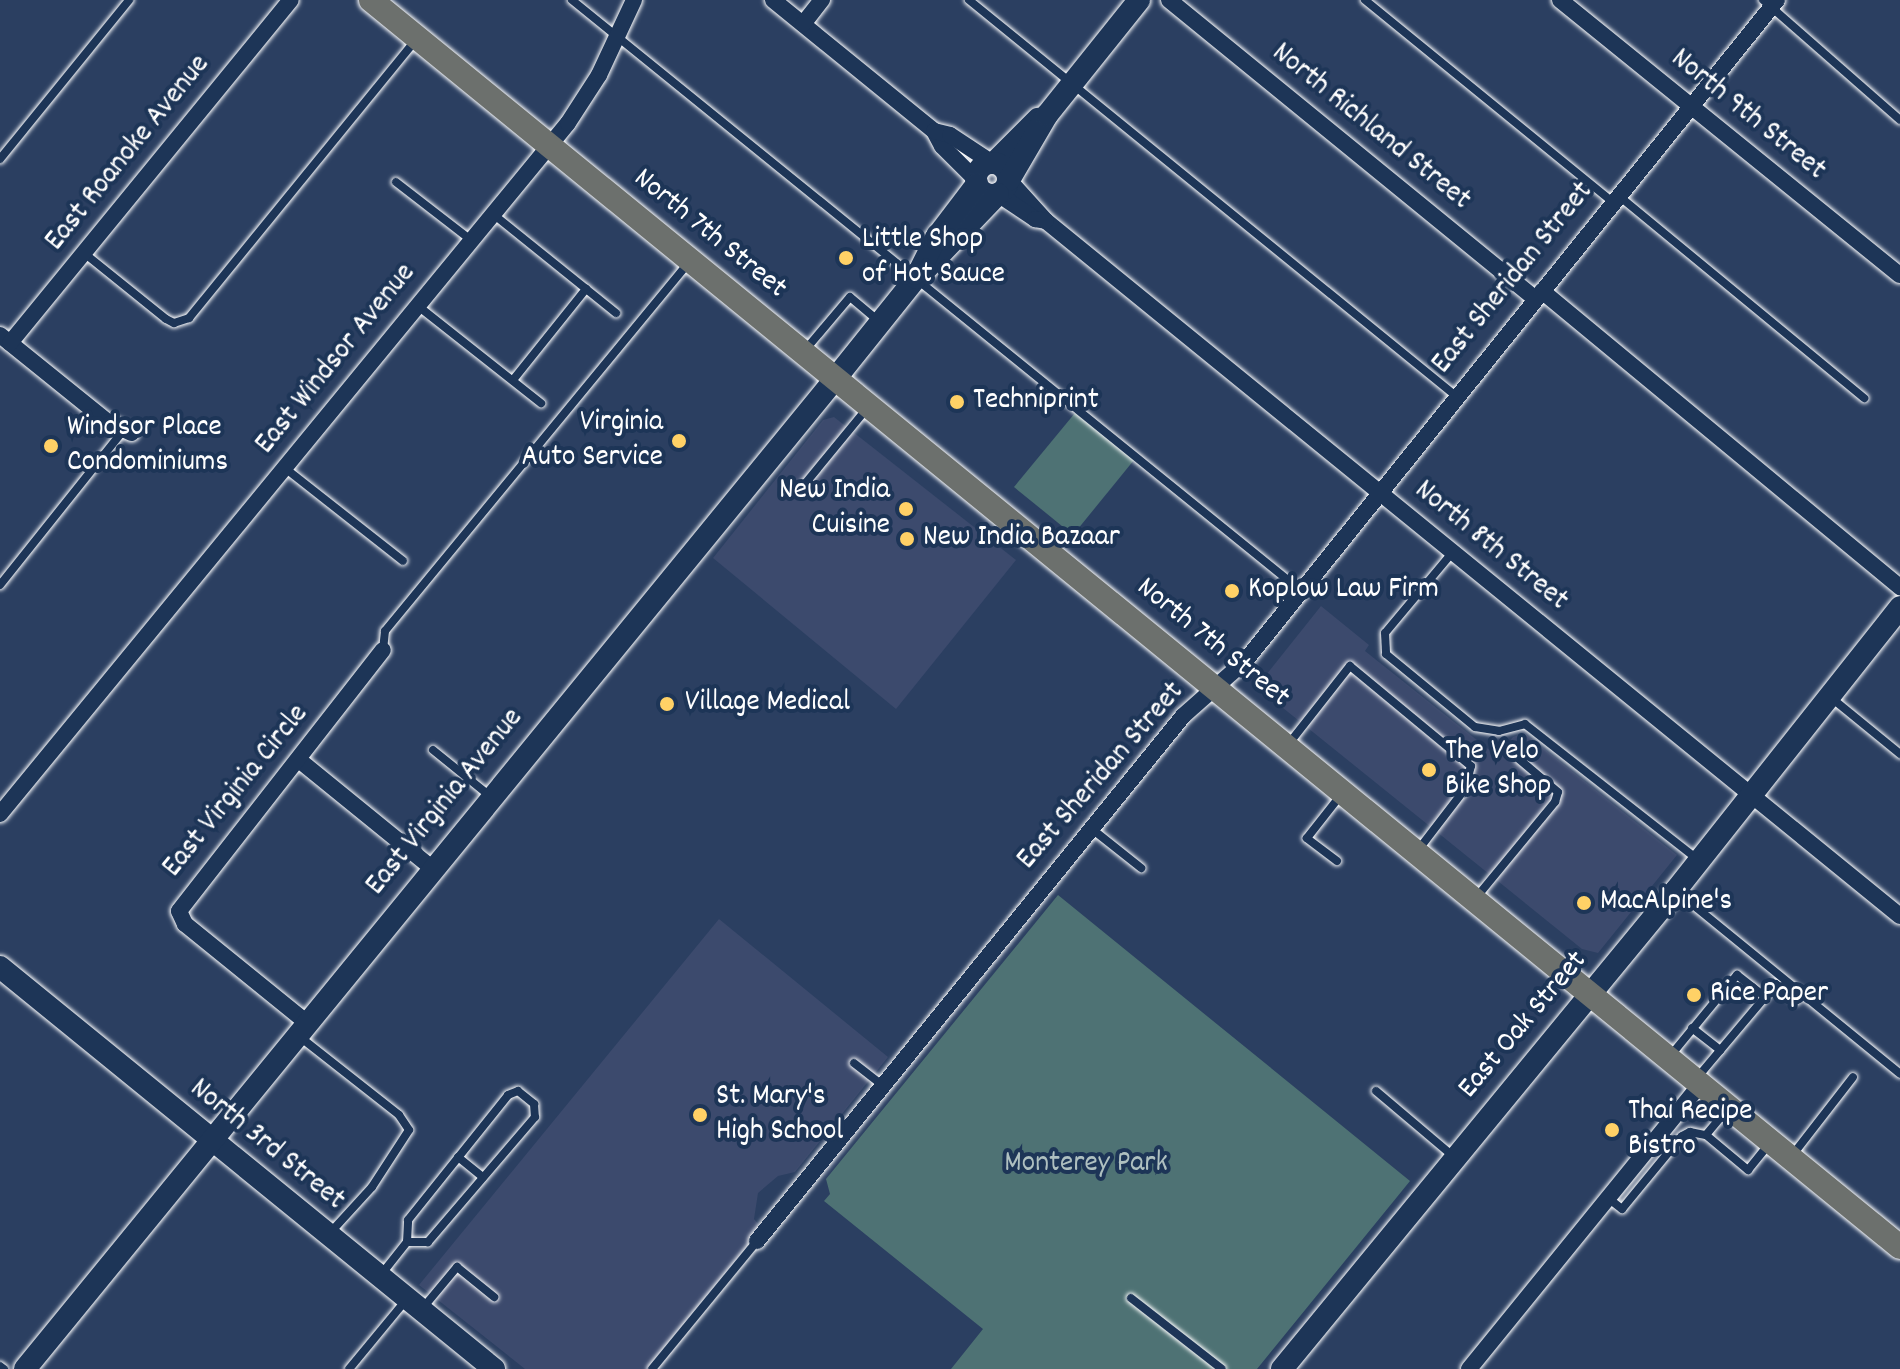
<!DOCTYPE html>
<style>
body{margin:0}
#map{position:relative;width:1900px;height:1369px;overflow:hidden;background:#2b3f61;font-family:Dekko,sans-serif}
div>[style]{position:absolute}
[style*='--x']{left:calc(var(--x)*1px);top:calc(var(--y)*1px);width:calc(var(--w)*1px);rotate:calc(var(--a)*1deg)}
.built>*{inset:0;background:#3c4a6d}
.green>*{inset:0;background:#4e7274}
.roads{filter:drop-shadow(0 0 2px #fff) drop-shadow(0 0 2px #fff)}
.lane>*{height:8px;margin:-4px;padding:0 4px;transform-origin:4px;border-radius:4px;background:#1d3557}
.street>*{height:16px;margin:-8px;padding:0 8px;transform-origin:8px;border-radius:8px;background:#1d3557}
.secondary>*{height:22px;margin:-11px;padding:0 11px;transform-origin:11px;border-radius:11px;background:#1d3557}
.secondary>.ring{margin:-11px;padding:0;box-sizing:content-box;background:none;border:22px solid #1d3557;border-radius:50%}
.primary>*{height:24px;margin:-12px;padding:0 12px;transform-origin:12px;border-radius:12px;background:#6c706d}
.dots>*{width:22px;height:22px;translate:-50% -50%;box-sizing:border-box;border:4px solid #1d3557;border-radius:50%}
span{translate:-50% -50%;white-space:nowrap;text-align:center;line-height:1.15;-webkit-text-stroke:8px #1d3557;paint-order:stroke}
.street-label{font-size:30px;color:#fff}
.poi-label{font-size:30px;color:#fff}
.left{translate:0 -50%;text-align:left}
.right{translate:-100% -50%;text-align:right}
.park-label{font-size:30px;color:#afc0c0}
</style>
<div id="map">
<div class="built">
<div style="clip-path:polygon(834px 417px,1016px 560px,896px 709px,713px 558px,823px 420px)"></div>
<div style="clip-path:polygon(1321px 606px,1369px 645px,1365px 651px,1497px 756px,1513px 737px,1524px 733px,1677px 855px,1598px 953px,1582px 949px,1267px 695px,1262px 680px)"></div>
<div style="clip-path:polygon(719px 919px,888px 1057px,795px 1172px,778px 1176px,758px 1193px,754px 1219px,767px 1235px,659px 1369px,525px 1369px,419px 1285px)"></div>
</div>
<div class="green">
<div style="clip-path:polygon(1075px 413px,1134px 460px,1073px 535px,1014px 487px)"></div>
<div style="clip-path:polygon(1058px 895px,1410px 1181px,1257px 1369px,951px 1369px,983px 1329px,824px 1201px,830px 1194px,826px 1179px)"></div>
</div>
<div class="roads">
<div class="lane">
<div style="--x:572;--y:0;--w:937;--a:39.02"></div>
<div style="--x:969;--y:0;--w:628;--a:39.12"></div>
<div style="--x:1365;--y:0;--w:320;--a:39.2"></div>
<div style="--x:1763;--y:0;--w:182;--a:41.2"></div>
<div style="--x:0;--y:159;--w:205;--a:-50.9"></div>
<div style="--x:396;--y:182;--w:95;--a:37.7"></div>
<div style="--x:1619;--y:196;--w:318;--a:39.5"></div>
<div style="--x:493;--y:214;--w:158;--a:38.8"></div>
<div style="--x:84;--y:253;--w:105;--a:38.8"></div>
<div style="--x:166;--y:319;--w:9;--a:27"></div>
<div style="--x:174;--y:323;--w:16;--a:-18"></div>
<div style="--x:189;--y:318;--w:361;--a:-50.8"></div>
<div style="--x:418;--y:306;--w:157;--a:38.3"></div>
<div style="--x:806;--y:349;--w:68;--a:-49.8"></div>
<div style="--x:850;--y:297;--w:39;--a:40"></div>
<div style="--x:513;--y:380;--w:117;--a:-51.3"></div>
<div style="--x:285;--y:468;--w:150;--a:38.2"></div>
<div style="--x:804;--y:485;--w:101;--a:-50.6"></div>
<div style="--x:1452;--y:553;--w:104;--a:129.9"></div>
<div style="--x:1385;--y:633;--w:21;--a:87"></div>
<div style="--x:1386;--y:654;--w:115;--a:39.4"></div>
<div style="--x:1475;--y:727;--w:24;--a:9"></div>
<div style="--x:1499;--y:731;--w:27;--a:-15"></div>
<div style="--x:1525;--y:724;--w:219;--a:38.1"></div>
<div style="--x:0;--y:585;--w:197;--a:-51.4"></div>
<div style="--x:383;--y:650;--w:19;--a:-84"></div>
<div style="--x:385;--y:631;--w:478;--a:-50.5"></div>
<div style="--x:1829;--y:696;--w:92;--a:39.2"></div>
<div style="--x:1287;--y:746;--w:102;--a:-51.8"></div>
<div style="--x:1350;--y:666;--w:157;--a:39.6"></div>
<div style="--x:1471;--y:766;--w:24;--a:105"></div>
<div style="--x:1465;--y:789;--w:76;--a:127.5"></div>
<div style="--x:433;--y:750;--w:73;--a:38.9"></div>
<div style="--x:1092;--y:829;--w:63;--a:38.5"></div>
<div style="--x:1337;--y:861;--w:38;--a:-143"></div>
<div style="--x:1307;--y:838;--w:53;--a:-51.8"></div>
<div style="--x:1676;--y:891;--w:289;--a:39.2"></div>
<div style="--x:1475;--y:899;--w:126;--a:-50.5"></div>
<div style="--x:1555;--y:802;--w:10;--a:-73"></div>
<div style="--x:1558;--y:792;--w:51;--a:-139.8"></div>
<div style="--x:1692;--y:1028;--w:36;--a:38"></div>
<div style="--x:300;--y:1037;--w:126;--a:38.2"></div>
<div style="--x:399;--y:1115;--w:18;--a:56"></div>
<div style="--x:409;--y:1130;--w:68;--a:123"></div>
<div style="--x:372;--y:1187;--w:62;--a:132.4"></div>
<div style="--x:1671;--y:1055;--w:104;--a:-50.5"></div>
<div style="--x:1737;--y:975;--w:36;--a:38"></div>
<div style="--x:854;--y:1063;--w:36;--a:38"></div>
<div style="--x:1696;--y:1079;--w:124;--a:-49.9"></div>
<div style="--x:1776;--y:984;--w:26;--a:39"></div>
<div style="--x:1796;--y:1000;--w:9;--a:-49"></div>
<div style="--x:1376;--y:1091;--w:101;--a:40.2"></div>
<div style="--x:1726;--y:1111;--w:31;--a:130"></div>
<div style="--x:1706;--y:1135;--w:55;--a:39.8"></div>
<div style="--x:1748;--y:1170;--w:32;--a:-51"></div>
<div style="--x:458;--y:1157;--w:32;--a:39"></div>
<div style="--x:1791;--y:1157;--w:101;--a:-52.2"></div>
<div style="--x:1608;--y:1198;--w:18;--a:38"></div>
<div style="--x:1622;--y:1209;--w:94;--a:-50.6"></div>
<div style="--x:1682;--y:1136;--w:9;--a:-27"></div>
<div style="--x:1690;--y:1132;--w:16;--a:11"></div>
<div style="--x:380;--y:1276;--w:43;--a:-51.5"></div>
<div style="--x:407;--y:1242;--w:22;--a:-87"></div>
<div style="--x:408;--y:1220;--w:160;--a:-51.3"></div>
<div style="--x:508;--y:1095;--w:11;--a:-22"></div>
<div style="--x:518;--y:1091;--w:21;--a:39"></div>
<div style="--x:534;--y:1104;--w:13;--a:86"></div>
<div style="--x:535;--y:1117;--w:165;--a:130.6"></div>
<div style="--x:428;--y:1242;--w:21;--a:180"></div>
<div style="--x:1131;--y:1298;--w:115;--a:38"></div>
<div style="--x:422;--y:1309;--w:55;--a:-50.2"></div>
<div style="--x:457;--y:1267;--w:48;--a:39"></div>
<div style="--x:0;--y:1366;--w:5;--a:37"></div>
<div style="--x:349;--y:1369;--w:91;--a:-50.4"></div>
<div style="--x:652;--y:1369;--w:166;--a:-50.6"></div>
</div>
<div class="street">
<div style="--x:773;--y:0;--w:208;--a:39.1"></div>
<div style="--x:934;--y:131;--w:17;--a:62"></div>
<div style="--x:942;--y:146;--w:48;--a:45"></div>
<div style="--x:1169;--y:0;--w:473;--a:39.2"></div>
<div style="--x:1560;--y:0;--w:437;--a:39"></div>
<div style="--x:803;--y:24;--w:31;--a:-52"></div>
<div style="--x:934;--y:131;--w:16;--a:14"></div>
<div style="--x:950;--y:135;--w:49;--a:33.4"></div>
<div style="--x:1009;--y:180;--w:55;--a:47.9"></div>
<div style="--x:1046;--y:221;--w:1101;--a:39.14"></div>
<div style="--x:998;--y:194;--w:45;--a:34"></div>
<div style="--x:1035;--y:219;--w:11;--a:10"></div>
<div style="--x:1542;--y:291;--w:465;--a:39.6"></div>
<div style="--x:0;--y:335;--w:139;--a:38.9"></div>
<div style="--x:108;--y:422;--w:26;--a:25"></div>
<div style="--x:10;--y:343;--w:443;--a:-50.7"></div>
<div style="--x:299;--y:760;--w:171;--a:39.1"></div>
<div style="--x:0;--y:814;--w:894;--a:-50.58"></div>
<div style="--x:568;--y:123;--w:57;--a:-57.1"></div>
<div style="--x:599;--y:75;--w:83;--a:-65"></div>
<div style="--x:306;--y:1022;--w:156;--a:-141"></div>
<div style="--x:185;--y:924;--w:14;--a:-115"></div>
<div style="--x:179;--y:911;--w:331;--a:-52"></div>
<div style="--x:757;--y:1241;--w:676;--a:-50.94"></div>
<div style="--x:1183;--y:716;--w:84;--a:-41.6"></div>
<div style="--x:1246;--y:660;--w:847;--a:-51.18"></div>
<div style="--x:1469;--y:1369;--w:367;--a:-50.9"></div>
</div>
<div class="secondary">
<div style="--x:995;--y:162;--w:61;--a:-45"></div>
<div class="ring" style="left:976px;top:163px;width:10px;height:10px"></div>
<div style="--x:1009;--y:180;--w:75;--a:-59.7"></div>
<div style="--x:1047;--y:115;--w:147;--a:-51.3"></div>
<div style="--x:926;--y:269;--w:104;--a:-46.2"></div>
<div style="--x:0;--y:967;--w:637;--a:39.14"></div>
<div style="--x:25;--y:1369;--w:1279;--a:-50.71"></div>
<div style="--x:835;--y:379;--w:129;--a:-51.3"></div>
<div style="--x:916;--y:278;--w:45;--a:-63.4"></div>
<div style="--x:936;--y:238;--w:68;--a:-52.8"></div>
<div style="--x:1282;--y:1369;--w:620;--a:-50.56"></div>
<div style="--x:1676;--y:890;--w:361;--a:-51.6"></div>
</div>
<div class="primary">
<div style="--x:371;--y:0;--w:1973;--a:39.2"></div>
</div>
</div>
<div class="dots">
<div style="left:846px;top:258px;background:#ffd166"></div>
<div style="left:957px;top:402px;background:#ffd166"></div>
<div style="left:679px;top:441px;background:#ffd166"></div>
<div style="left:51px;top:446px;background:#ffd166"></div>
<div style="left:906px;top:509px;background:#ffd166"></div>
<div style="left:907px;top:539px;background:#ffd166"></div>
<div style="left:1232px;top:591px;background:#ffd166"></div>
<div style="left:667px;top:704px;background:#ffd166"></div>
<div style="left:1429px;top:770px;background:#ffd166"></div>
<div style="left:1584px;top:903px;background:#ffd166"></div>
<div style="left:1694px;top:995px;background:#ffd166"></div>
<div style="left:700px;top:1115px;background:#ffd166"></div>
<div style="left:1612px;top:1130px;background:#ffd166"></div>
</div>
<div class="street-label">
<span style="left:1747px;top:116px;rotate:39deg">North 9th Street</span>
<span style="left:1370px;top:128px;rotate:39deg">North Richland Street</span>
<span style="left:129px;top:154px;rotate:-51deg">East Roanoke Avenue</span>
<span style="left:709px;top:235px;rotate:39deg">North 7th Street</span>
<span style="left:1514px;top:279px;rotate:-51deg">East Sheridan Street</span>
<span style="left:337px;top:360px;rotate:-51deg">East Windsor Avenue</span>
<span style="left:1490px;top:547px;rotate:39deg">North 8th Street</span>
<span style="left:1212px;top:644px;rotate:39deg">North 7th Street</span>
<span style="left:1102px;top:777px;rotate:-49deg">East Sheridan Street</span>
<span style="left:237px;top:792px;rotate:-51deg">East Virginia Circle</span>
<span style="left:446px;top:803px;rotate:-51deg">East Virginia Avenue</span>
<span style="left:1524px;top:1026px;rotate:-50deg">East Oak Street</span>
<span style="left:266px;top:1146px;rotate:39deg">North 3rd Street</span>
</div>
<div class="poi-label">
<span class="left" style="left:862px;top:258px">Little Shop<br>of Hot Sauce</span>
<span class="left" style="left:973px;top:402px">Techniprint</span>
<span class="right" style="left:663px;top:441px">Virginia<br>Auto Service</span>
<span class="left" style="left:67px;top:446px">Windsor Place<br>Condominiums</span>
<span class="right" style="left:890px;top:509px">New India<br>Cuisine</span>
<span class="left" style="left:923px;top:539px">New India Bazaar</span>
<span class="left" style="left:1248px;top:591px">Koplow Law Firm</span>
<span class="left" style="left:685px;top:704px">Village Medical</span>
<span class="left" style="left:1445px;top:770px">The Velo<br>Bike Shop</span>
<span class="left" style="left:1600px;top:903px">MacAlpine's</span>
<span class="left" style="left:1710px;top:995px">Rice Paper</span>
<span class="left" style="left:716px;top:1115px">St. Mary's<br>High School</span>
<span class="left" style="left:1628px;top:1130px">Thai Recipe<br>Bistro</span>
</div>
<div class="park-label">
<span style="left:1086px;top:1165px">Monterey Park</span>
</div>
</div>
